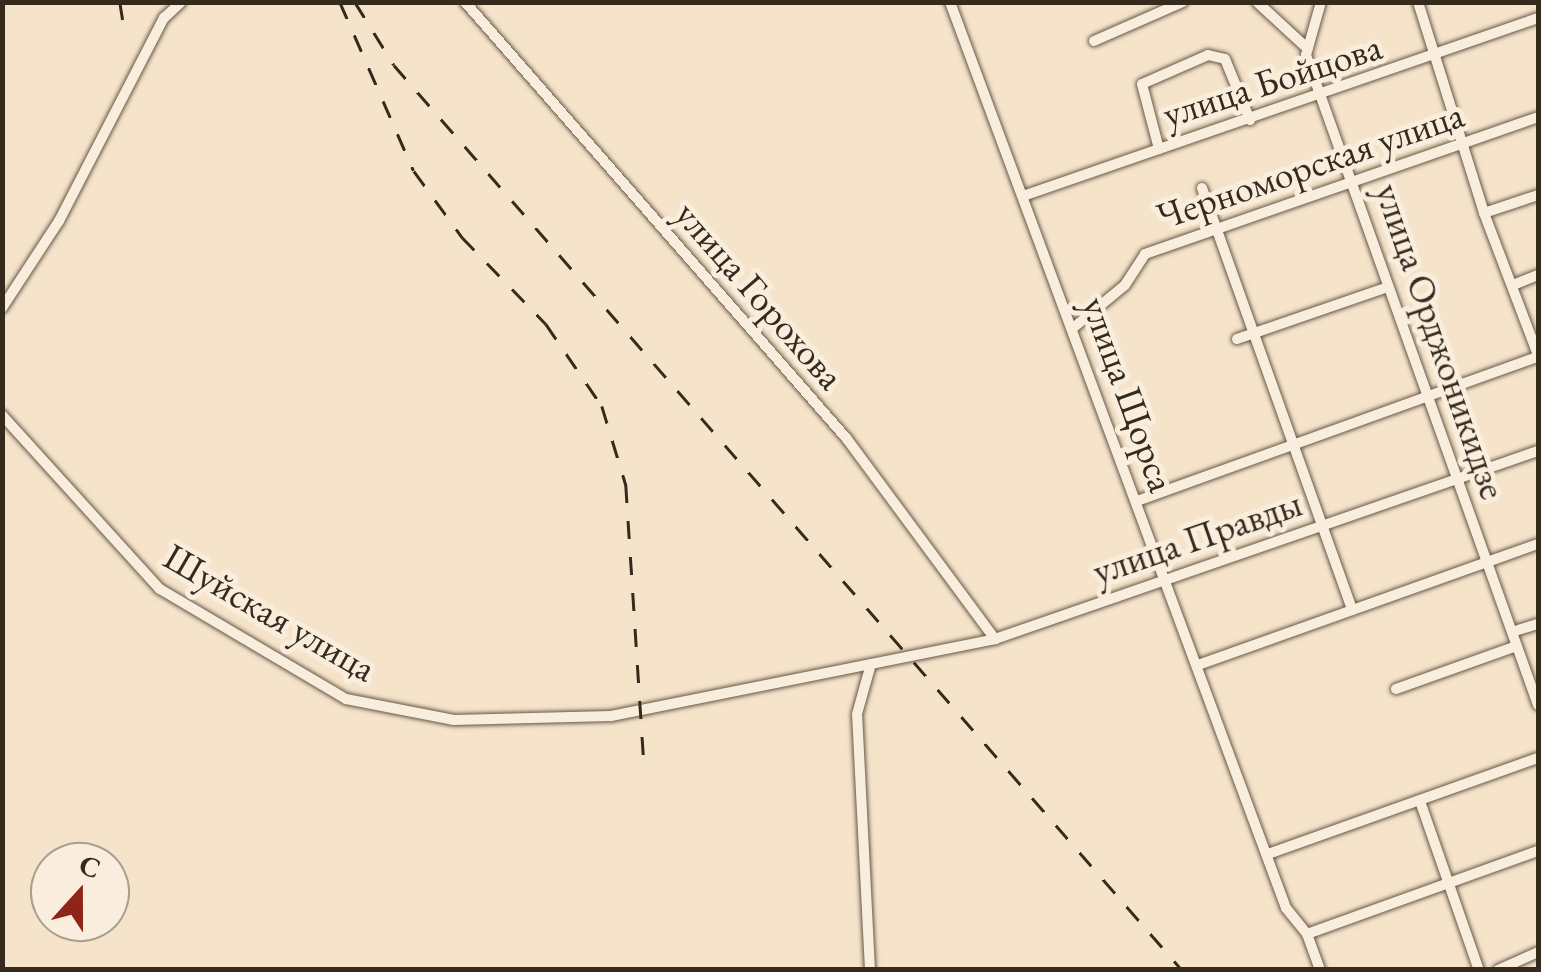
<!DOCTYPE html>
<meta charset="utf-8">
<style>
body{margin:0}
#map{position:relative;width:1541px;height:972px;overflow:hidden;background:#f6e4ca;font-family:"EB Garamond",serif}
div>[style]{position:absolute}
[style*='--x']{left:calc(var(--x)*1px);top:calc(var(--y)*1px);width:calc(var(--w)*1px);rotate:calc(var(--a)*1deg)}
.roads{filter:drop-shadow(0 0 2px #665848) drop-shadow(0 0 2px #665848)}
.minor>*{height:10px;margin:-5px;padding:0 5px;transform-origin:5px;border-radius:5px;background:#f9eddd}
.rail>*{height:2.5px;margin-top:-1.25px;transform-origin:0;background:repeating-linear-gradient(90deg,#362a1d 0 18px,transparent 0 36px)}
span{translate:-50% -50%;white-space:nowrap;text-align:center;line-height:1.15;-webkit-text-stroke:10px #f9eddd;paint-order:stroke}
.street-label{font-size:38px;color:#362a1d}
.frame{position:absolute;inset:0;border:5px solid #362a1d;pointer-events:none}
.north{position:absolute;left:30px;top:842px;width:100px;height:100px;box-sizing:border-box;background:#f9eddd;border:2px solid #ab9f90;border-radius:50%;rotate:21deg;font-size:28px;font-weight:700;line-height:40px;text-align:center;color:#362a1d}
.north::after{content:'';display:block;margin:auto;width:35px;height:45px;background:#8f2418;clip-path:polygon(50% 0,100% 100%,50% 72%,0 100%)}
</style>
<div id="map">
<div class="roads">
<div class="minor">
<div style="--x:465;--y:2;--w:580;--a:48.84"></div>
<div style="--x:847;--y:439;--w:249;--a:53.5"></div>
<div style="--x:950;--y:2;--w:966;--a:69.65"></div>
<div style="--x:1286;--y:908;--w:33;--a:51"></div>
<div style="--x:1307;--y:934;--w:38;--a:70"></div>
<div style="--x:1257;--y:2;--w:69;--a:42.7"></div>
<div style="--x:1321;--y:2;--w:55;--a:105.8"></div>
<div style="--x:1306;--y:55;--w:690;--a:70.36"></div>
<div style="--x:1418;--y:2;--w:221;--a:72.6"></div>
<div style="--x:1484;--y:213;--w:152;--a:69.2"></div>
<div style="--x:1094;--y:41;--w:97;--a:-23.7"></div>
<div style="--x:1159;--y:149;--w:67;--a:-104.7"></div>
<div style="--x:1142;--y:84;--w:72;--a:-23.7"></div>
<div style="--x:1208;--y:55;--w:17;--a:13"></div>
<div style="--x:1225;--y:59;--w:66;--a:67.7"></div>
<div style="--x:1202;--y:188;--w:448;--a:70.4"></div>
<div style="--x:1023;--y:196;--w:545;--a:-19.07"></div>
<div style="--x:1484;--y:213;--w:57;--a:-18.4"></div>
<div style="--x:1513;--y:285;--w:27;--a:-22"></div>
<div style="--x:2;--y:308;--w:104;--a:-56.8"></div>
<div style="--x:59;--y:221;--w:229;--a:-62.7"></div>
<div style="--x:164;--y:18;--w:23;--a:-43"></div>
<div style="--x:1073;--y:328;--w:67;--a:-39.6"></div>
<div style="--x:1125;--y:285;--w:37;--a:-57"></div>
<div style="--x:1145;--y:254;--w:416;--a:-19.2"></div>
<div style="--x:1237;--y:339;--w:157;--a:-19"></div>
<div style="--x:2;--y:415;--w:235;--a:47.8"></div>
<div style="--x:160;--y:589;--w:216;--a:30.6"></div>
<div style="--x:346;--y:699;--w:110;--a:11"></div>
<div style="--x:454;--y:720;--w:157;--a:-1.5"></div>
<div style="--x:611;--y:716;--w:392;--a:-11.3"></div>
<div style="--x:995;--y:639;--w:575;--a:-19.1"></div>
<div style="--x:1137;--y:501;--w:426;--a:-19.8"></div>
<div style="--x:1518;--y:630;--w:21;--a:-17"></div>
<div style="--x:1198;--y:665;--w:361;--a:-19.6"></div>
<div style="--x:1396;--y:689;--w:128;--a:-19.6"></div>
<div style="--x:1420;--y:801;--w:179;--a:70.8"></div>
<div style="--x:1268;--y:854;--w:287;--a:-19.6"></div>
<div style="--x:1307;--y:934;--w:245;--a:-19.8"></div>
<div style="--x:870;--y:970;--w:256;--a:-92.9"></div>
<div style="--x:857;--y:714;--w:52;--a:-74.4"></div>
<div style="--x:1498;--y:970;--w:44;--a:-24.2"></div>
</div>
</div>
<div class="rail">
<div style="--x:120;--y:2;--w:19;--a:81"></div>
<div style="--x:340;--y:2;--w:184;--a:66.4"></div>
<div style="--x:414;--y:171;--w:82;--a:54"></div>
<div style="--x:462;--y:237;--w:121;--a:46"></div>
<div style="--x:546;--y:324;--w:99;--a:55.7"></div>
<div style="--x:602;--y:406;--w:83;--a:73.1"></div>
<div style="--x:626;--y:485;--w:276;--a:86.3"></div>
<div style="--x:355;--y:2;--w:74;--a:58.2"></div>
<div style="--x:394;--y:65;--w:1200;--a:48.95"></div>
</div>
<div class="street-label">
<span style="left:1272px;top:80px;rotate:-18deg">улица Бойцова</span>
<span style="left:1310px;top:165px;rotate:-19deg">Черноморская улица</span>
<span style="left:760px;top:295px;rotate:49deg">улица Горохова</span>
<span style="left:1441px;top:341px;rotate:71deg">улица Орджоникидзе</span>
<span style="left:1129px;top:394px;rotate:70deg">улица Щорса</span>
<span style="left:1197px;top:537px;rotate:-19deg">улица Правды</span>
<span style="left:270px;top:612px;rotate:30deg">Шуйская улица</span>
</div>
<div class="frame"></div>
<div class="north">С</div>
</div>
